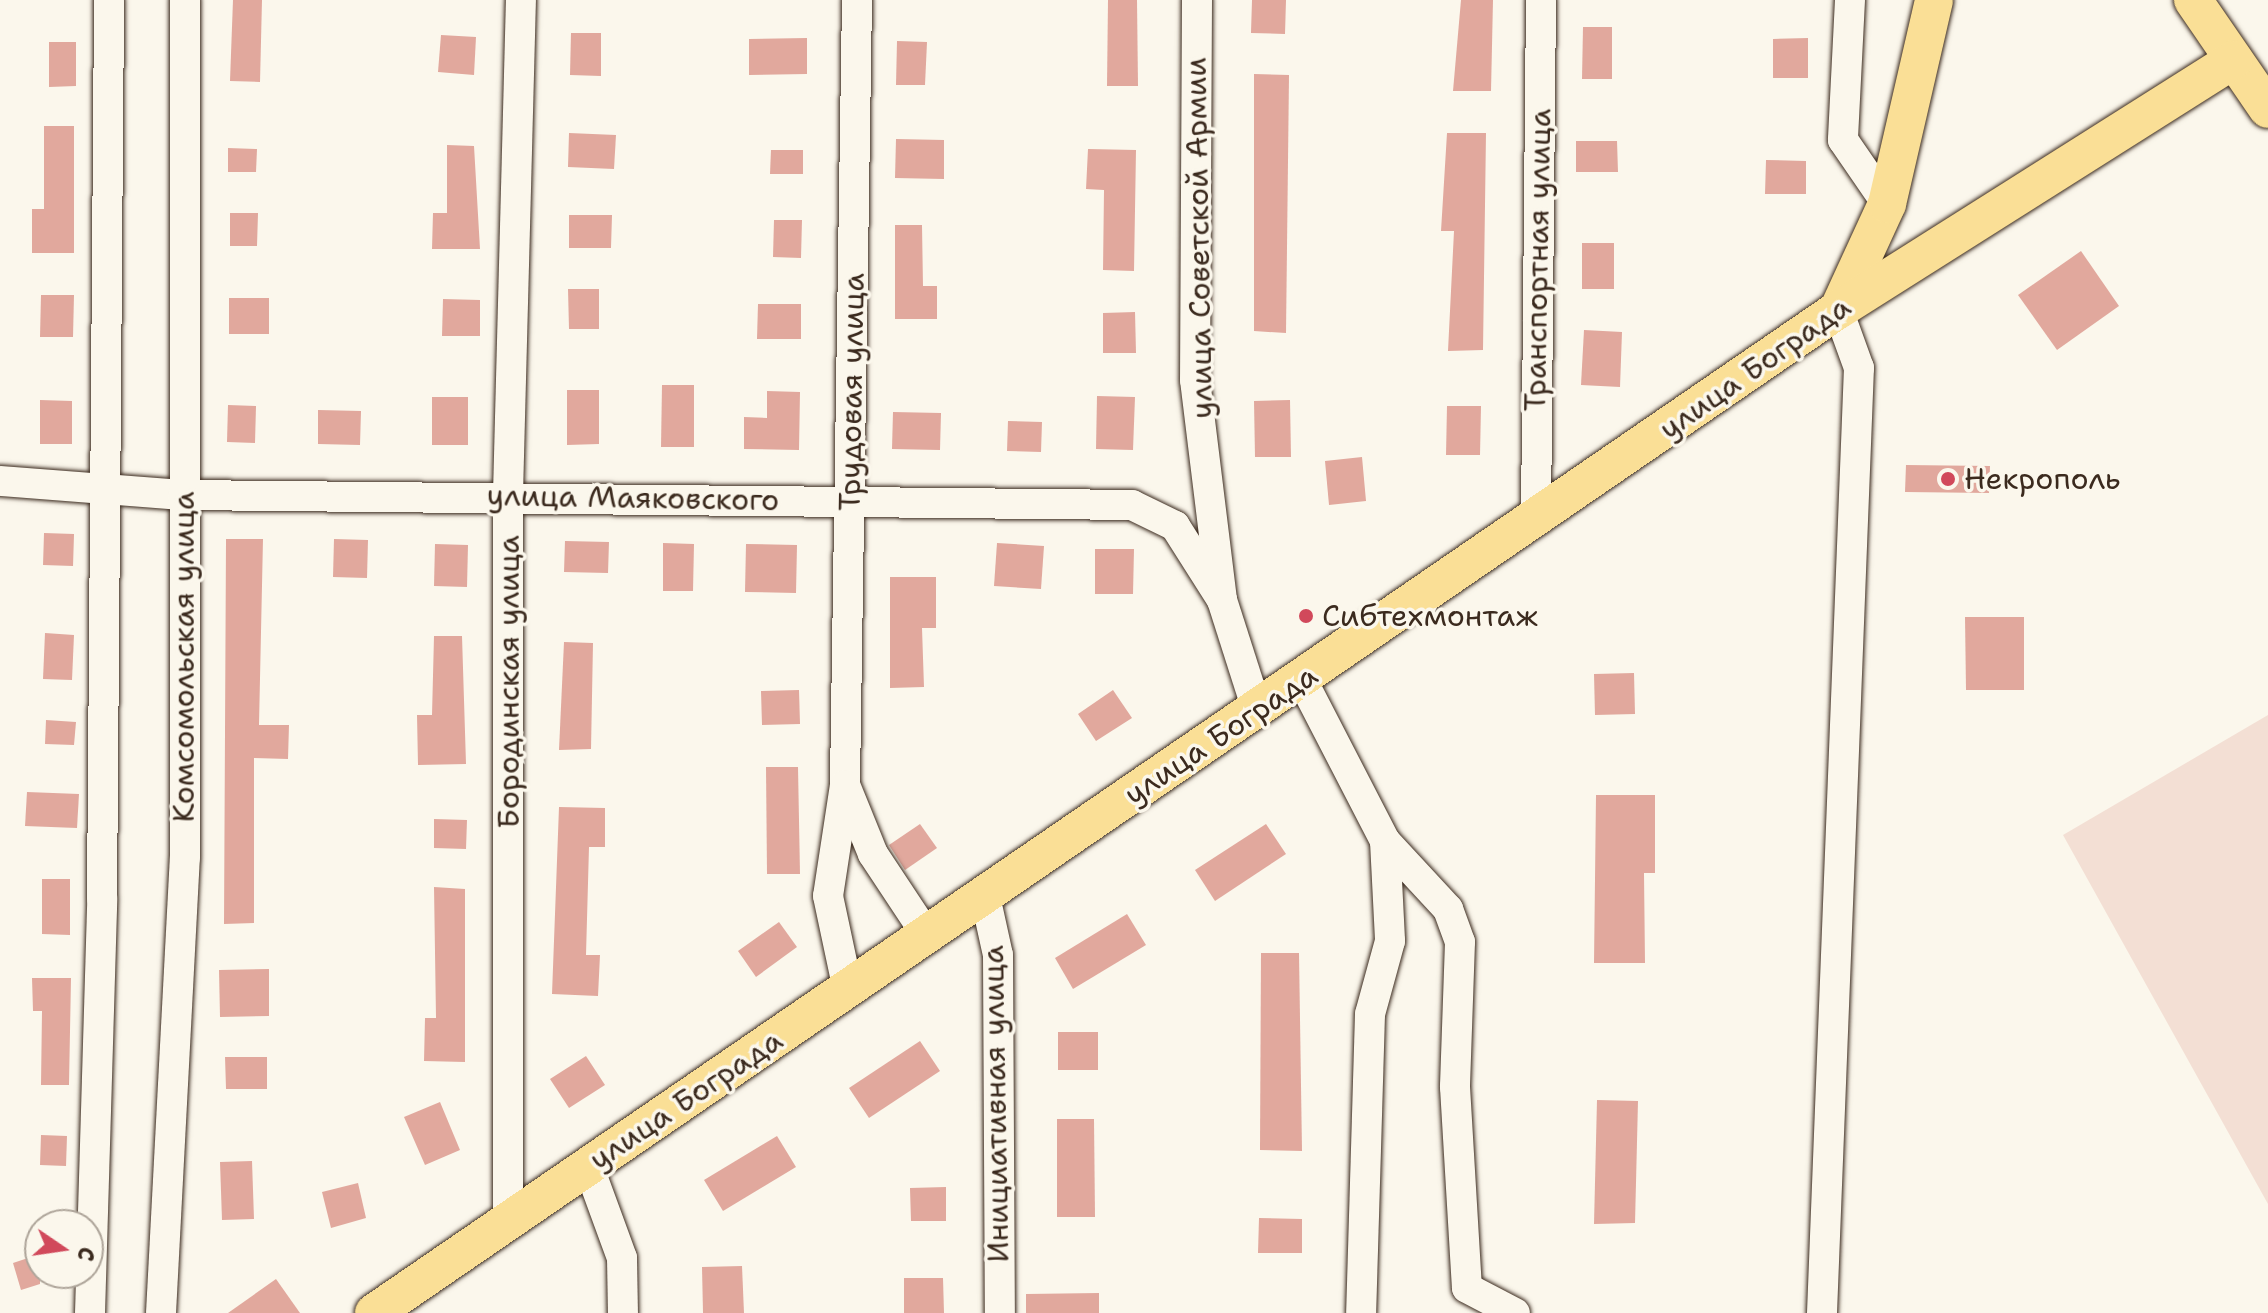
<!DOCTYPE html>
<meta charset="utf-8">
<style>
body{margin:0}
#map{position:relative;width:2268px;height:1313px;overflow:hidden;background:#fbf7ec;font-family:"Shantell Sans",sans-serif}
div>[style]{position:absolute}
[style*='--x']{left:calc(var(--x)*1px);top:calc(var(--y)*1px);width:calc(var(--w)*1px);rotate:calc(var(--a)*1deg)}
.built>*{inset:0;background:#f3dfd4}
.building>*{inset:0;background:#e1a89d}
.roads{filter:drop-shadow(0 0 2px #3b2a1e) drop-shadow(0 0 2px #3b2a1e)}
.minor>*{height:30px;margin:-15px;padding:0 15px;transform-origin:15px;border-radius:15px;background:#fbf7ec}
.major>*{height:38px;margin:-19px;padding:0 19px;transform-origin:19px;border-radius:19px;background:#fadf96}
.dots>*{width:22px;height:22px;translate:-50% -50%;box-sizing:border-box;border:4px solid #fbf7ec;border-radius:50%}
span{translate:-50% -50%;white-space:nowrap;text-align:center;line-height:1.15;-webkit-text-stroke:7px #fbf7ec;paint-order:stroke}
.street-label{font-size:30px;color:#3b2a1e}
.poi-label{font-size:30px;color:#3b2a1e}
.left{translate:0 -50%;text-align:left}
.north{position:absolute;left:24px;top:1209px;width:80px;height:80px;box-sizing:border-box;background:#fbf7ec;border:2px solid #aea59a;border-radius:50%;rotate:103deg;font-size:22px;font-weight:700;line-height:32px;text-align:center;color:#3b2a1e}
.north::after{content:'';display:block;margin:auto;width:28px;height:36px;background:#d1495b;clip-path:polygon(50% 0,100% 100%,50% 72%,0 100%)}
</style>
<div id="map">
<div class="built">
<div style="clip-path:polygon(2268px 715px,2268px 1204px,2063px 835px)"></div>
</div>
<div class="building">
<div style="clip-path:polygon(233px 0,262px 0,260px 82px,230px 81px)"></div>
<div style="clip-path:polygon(1108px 0,1137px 0,1138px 86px,1107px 86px)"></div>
<div style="clip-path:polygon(1252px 0,1286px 0,1285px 34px,1251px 33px)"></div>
<div style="clip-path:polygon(1461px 0,1493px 0,1491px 91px,1453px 91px)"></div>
<div style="clip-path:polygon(1583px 27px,1612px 27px,1612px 79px,1582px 79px)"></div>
<div style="clip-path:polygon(571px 33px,601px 33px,601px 76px,570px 75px)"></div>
<div style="clip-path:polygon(441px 35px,476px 37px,474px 75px,438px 72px)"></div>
<div style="clip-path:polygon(807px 38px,807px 74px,749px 75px,749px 39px)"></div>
<div style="clip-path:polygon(1808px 38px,1808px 78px,1773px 78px,1773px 39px)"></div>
<div style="clip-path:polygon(897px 41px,927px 42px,925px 85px,896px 85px)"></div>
<div style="clip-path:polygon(49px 42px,76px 42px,76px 86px,49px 87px)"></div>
<div style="clip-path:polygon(1254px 74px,1289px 75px,1286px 333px,1254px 331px)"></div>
<div style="clip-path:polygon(44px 126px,74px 126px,74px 253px,32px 253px,32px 209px,44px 209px)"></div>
<div style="clip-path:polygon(569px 133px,616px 135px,614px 169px,568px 167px)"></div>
<div style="clip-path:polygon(1447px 133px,1486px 133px,1483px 350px,1448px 351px,1454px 231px,1441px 231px)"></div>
<div style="clip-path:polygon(896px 139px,944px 140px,944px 179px,895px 178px)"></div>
<div style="clip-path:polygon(1576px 141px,1617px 141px,1618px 172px,1576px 172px)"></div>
<div style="clip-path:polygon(447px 145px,474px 146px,480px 249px,432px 249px,433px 213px,447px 213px)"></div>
<div style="clip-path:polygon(228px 148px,257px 149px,256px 172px,228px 172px)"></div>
<div style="clip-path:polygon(1088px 149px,1136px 150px,1134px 271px,1103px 270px,1104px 190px,1086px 189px)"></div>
<div style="clip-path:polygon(771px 150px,803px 150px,803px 174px,770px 174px)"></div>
<div style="clip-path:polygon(1766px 160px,1806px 161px,1806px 194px,1765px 194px)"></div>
<div style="clip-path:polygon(230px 213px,258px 213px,257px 246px,230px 246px)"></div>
<div style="clip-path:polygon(569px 215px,612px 215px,611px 248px,569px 248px)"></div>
<div style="clip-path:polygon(774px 220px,802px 220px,801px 258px,773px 257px)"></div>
<div style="clip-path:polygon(895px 225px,922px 225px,923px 286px,937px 286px,937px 319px,895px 319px)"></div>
<div style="clip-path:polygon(1582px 243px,1614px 243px,1614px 289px,1582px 289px)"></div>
<div style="clip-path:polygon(2081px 251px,2119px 306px,2057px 350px,2018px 295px)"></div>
<div style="clip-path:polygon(568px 289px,599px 289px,599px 329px,569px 329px)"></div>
<div style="clip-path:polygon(41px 295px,74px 295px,73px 337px,40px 337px)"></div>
<div style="clip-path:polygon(229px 298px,269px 298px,269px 334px,229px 334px)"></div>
<div style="clip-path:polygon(443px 299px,480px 300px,480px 336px,442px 336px)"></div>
<div style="clip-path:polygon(758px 304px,801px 304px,801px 339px,757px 339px)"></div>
<div style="clip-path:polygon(1135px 312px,1136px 353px,1103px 353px,1103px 313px)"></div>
<div style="clip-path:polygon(1584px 330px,1622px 332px,1620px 387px,1581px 385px)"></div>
<div style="clip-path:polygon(662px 385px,694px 385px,694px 447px,661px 447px)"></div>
<div style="clip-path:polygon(567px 390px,599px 390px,599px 444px,567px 445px)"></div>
<div style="clip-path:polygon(767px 391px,800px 392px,799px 450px,744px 449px,744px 417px,767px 418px)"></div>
<div style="clip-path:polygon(1097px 396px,1135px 397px,1133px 450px,1096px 449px)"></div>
<div style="clip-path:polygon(432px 397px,468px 397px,468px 445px,432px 445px)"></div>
<div style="clip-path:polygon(40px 400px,72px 401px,72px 444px,40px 444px)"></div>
<div style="clip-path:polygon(1290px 400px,1291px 457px,1255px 457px,1254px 401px)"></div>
<div style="clip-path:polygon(228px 405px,256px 406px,255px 443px,227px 442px)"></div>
<div style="clip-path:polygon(1447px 406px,1481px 406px,1480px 455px,1446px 455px)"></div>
<div style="clip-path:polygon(318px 410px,361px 411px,360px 445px,318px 444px)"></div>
<div style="clip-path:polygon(893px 412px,941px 413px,940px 450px,892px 449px)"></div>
<div style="clip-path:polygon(1008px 421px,1042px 422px,1041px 452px,1007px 451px)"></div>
<div style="clip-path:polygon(1362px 457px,1366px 501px,1329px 505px,1325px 461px)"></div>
<div style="clip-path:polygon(1906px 465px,1990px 466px,1989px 493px,1905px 492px)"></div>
<div style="clip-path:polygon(44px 533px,74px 534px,73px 566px,43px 565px)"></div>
<div style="clip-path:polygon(226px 539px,263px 539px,259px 725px,289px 725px,288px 759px,254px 758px,254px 923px,224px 924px)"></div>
<div style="clip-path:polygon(334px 539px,368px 540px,367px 578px,333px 577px)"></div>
<div style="clip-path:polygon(565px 541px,609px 542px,608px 573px,564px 572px)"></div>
<div style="clip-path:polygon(663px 543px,694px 544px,693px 591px,663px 591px)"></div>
<div style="clip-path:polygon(997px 543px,1044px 546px,1041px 589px,994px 586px)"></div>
<div style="clip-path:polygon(435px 544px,468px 545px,467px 587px,434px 586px)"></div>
<div style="clip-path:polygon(746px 544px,797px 545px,796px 593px,745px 592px)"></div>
<div style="clip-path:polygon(1095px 549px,1134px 549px,1133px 594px,1095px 594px)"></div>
<div style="clip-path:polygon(890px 577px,936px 577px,936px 628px,922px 628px,924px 687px,890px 688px)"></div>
<div style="clip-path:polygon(1965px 617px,2024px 617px,2024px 690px,1966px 690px)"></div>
<div style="clip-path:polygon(45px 633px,74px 635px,72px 680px,43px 679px)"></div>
<div style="clip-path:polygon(434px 636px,462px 636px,466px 764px,418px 765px,417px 715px,432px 715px)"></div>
<div style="clip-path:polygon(564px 642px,593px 643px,591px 749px,559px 750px)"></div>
<div style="clip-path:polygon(1634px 673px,1635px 714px,1595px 715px,1594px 674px)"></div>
<div style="clip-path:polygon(799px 690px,800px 724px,762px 725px,761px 691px)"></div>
<div style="clip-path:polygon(1113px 690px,1132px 718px,1096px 741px,1078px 714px)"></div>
<div style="clip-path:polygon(46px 720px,76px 722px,74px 745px,45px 744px)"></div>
<div style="clip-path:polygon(766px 767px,798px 767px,800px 874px,767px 874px)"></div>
<div style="clip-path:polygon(27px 792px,79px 794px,77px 828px,25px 826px)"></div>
<div style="clip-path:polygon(1596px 795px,1655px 795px,1655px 873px,1644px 873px,1645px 963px,1594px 963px)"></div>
<div style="clip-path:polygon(559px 807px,605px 808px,605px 847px,589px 847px,586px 955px,600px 955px,598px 996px,552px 994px)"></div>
<div style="clip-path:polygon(434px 819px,467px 820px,466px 849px,434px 848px)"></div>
<div style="clip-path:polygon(920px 824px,937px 848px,905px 870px,889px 845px)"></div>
<div style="clip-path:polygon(1266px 824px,1286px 854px,1215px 901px,1195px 870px)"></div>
<div style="clip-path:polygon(42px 879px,70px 879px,70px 935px,42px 934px)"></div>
<div style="clip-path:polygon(434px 887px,465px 889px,465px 1062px,424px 1061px,425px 1018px,436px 1018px)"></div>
<div style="clip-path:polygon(1127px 914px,1146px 945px,1073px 989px,1055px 958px)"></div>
<div style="clip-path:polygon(779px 922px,797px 947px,756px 977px,738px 951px)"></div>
<div style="clip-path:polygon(1261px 953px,1299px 953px,1302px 1151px,1260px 1150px)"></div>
<div style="clip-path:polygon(269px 969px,269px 1016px,220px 1017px,219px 970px)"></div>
<div style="clip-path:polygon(32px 978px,71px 978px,69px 1085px,41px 1085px,42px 1011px,33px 1011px)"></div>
<div style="clip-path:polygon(1058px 1032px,1098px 1032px,1098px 1070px,1058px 1070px)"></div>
<div style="clip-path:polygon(920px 1041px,940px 1071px,869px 1118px,849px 1088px)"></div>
<div style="clip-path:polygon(586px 1056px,605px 1085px,569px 1108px,550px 1079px)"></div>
<div style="clip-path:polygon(225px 1057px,267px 1057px,267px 1089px,226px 1089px)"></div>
<div style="clip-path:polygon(1597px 1100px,1638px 1101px,1635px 1223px,1594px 1224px)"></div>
<div style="clip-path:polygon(440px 1102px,460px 1150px,425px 1165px,404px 1117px)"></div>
<div style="clip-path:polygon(1057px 1119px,1094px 1119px,1095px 1217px,1057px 1217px)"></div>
<div style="clip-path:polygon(41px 1135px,67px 1136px,66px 1166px,40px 1165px)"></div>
<div style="clip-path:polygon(777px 1136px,796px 1167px,723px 1211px,704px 1180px)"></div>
<div style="clip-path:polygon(252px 1161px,254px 1219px,222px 1220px,220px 1162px)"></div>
<div style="clip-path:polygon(358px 1183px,366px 1218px,331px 1228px,322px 1192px)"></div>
<div style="clip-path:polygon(946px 1187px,946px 1221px,911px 1221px,910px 1188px)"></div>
<div style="clip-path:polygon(1259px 1218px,1302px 1219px,1302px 1253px,1258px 1253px)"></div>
<div style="clip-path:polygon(40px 1254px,40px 1284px,21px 1290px,13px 1263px)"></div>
<div style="clip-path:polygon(742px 1266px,744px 1313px,703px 1313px,702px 1267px)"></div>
<div style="clip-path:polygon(904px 1278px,943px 1278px,944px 1313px,904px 1313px)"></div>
<div style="clip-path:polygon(276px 1279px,300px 1313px,228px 1313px)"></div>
<div style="clip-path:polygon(1099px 1293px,1099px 1313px,1026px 1313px,1026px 1294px)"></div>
</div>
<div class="roads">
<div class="minor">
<div style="--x:857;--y:0;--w:785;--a:90.88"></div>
<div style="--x:845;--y:785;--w:74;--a:67.9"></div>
<div style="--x:873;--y:854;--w:96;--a:56.5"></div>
<div style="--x:1197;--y:0;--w:380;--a:90.3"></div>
<div style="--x:1195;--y:380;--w:222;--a:83"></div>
<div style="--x:1222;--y:600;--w:115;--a:72.3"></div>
<div style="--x:1850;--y:0;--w:140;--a:92.9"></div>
<div style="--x:1843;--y:140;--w:78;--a:55.5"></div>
<div style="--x:0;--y:481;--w:184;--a:4.4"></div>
<div style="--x:183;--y:495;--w:949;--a:0.6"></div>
<div style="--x:1132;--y:505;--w:48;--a:26"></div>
<div style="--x:1175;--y:526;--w:88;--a:57.6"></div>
<div style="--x:1536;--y:519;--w:519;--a:-89.45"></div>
<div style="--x:1302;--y:680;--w:181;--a:62.7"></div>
<div style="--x:1385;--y:841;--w:100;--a:87.1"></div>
<div style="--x:1390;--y:941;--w:76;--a:105.3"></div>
<div style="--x:1370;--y:1014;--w:299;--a:91.7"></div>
<div style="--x:845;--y:785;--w:112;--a:98.7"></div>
<div style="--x:828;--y:896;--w:96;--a:78"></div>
<div style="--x:1385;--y:841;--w:93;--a:47.2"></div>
<div style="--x:1448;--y:909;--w:35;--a:70"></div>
<div style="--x:1460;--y:942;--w:145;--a:92"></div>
<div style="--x:1455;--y:1087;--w:201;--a:86.6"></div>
<div style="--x:1467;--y:1288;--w:54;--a:27.5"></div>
<div style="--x:985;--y:896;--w:60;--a:77.6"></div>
<div style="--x:998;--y:955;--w:358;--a:89.7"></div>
<div style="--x:588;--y:1165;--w:99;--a:69.9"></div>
<div style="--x:622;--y:1258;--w:55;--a:89"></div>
<div style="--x:508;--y:1220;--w:726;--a:-90"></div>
<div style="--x:508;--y:494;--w:494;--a:-88.5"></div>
<div style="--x:90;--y:1313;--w:414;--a:-88.3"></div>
<div style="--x:102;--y:899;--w:899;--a:-89.55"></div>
<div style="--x:161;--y:1313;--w:456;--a:-87"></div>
<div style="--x:185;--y:858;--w:858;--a:-90"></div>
<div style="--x:1822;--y:1313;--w:946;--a:-87.76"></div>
<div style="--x:1859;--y:368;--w:62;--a:-109.9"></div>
</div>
<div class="major">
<div style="--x:2193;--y:0;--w:132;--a:55.5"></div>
<div style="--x:1841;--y:304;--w:110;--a:-65.3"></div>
<div style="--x:1887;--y:204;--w:209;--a:-77"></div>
<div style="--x:374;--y:1313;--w:1775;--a:-34.42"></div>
<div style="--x:1838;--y:310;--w:468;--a:-32.3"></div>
</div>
</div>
<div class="dots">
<div style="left:1948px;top:479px;background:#d1495b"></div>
<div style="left:1306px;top:616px;background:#d1495b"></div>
</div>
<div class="street-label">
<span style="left:1199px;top:238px;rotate:-91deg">улица Советской Армии</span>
<span style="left:1538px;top:260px;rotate:-89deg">Транспортная улица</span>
<span style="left:1755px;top:368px;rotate:-35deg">улица Бограда</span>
<span style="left:852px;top:392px;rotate:-89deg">Трудовая улица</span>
<span style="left:633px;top:498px;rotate:1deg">улица Маяковского</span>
<span style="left:184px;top:657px;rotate:-90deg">Комсомольская улица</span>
<span style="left:509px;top:682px;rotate:-90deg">Бородинская улица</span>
<span style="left:1221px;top:735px;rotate:-34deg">улица Бограда</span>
<span style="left:686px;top:1100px;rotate:-34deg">улица Бограда</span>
<span style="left:996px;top:1104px;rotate:-91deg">Инициативная улица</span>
</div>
<div class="poi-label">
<span class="left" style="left:1964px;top:479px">Некрополь</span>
<span class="left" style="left:1322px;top:616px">Сибтехмонтаж</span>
</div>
<div class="north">С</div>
</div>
